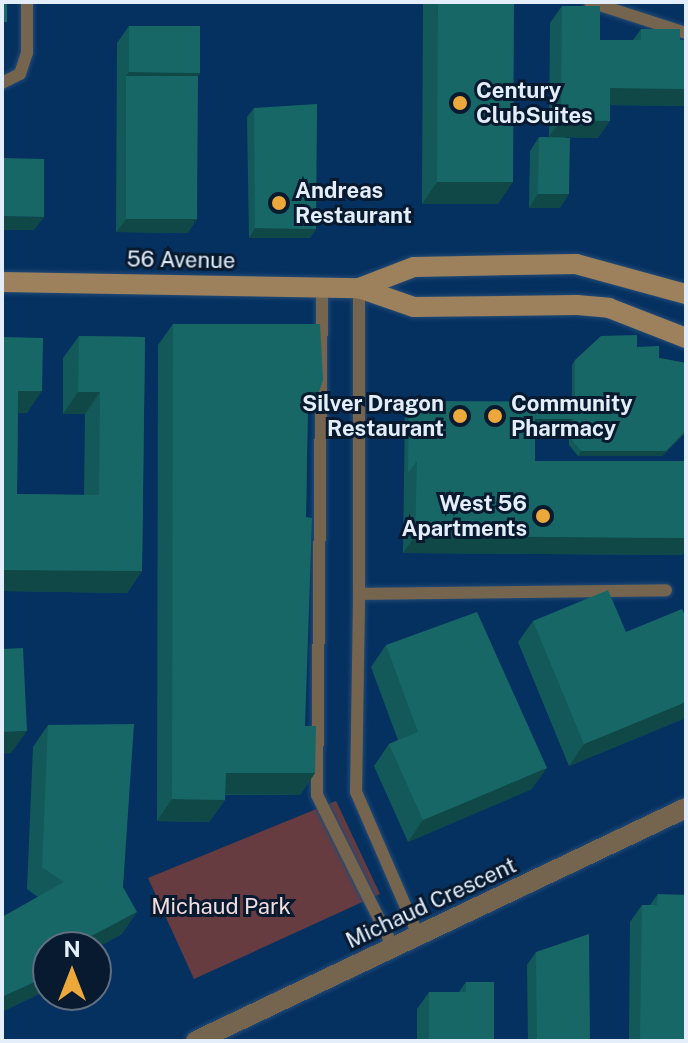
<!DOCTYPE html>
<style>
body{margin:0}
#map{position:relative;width:688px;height:1043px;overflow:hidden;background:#053161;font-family:"Public Sans",sans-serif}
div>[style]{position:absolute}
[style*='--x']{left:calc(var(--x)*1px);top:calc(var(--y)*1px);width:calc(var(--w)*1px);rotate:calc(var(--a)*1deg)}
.green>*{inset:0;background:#673c40}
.roads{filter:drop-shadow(0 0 2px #244b76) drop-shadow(0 0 2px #244b76)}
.service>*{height:12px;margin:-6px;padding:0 6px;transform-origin:6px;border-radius:6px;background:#76654e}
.tertiary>*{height:20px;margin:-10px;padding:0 10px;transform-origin:10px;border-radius:10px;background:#76654e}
.secondary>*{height:20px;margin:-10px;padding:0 10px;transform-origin:10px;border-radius:10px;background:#9c815c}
.wall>*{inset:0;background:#145959}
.shaded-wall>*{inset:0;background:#104848}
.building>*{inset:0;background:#176767}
.dots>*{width:22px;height:22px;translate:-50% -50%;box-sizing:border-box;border:4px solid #081a2f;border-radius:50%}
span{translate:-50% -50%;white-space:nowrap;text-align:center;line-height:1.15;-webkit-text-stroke:6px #081a2f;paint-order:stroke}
.poi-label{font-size:22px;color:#e4eefa;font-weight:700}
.left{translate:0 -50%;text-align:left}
.right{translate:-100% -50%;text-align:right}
.street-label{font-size:22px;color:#e4eefa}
.park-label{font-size:22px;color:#f3ddde}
.frame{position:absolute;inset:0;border:4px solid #e4eefa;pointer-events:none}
.north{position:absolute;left:32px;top:931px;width:80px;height:80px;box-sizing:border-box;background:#081a2f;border:2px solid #606f80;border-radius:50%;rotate:0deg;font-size:22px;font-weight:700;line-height:32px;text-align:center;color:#e4eefa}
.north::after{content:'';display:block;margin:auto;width:28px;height:36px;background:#eda83b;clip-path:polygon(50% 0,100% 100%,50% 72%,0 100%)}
</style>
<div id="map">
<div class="green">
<div style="clip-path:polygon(336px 801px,380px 894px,194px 979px,148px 878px)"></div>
</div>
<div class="roads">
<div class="service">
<div style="--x:590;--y:2;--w:101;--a:17.9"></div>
<div style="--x:2;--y:83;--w:20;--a:-27"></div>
<div style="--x:20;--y:74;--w:22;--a:-72"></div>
<div style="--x:27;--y:53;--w:51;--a:-90"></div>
<div style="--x:322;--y:287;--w:508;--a:90.56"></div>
<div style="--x:317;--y:795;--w:170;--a:63.4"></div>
<div style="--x:359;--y:594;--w:306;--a:-90"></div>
<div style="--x:418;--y:935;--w:156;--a:-113.4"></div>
<div style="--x:356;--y:792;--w:198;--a:-89.1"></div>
<div style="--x:359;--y:594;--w:307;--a:-0.7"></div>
</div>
<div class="tertiary">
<div style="--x:196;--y:1041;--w:543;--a:-25.43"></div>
</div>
<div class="secondary">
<div style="--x:2;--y:282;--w:357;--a:1"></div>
<div style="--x:359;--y:288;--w:58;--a:19.1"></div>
<div style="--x:414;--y:307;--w:163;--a:-0.7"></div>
<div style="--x:577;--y:305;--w:32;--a:5"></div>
<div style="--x:609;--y:308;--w:83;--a:21.3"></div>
<div style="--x:359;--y:288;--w:59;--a:-20.9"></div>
<div style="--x:414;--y:267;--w:162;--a:-1.1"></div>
<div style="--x:576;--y:264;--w:114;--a:15.3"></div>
</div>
</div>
<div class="wall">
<div style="clip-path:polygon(423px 2px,514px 2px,498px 204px,422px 204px)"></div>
<div style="clip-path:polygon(562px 6px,600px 40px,633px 40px,641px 29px,680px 40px,686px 106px,610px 105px,598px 138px,566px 137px,560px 208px,529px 208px,530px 151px,539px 137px,549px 137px,550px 23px)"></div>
<div style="clip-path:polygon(129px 26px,200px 73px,198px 76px,188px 233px,116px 232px,117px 43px)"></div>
<div style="clip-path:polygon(254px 108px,316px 229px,310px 238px,249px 238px,247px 117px)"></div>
<div style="clip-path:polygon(173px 324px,308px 408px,306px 517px,305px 726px,315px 773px,300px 795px,225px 795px,225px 800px,209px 822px,157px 821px,158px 345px)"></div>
<div style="clip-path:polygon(79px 336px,145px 337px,142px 571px,127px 593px,2px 591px,2px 337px,27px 413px,18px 413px,17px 494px,84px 495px,85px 414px,63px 414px,63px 358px)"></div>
<div style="clip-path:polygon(637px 347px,659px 358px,686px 363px,686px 432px,662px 456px,578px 456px,569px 445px,569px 424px,535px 424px,535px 461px,686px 461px,686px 549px,682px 555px,403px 553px,405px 406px,409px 401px,572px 402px,572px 365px,575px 360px)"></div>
<div style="clip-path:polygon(686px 618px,686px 714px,683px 719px,569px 766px,518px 642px,533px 621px,626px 632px)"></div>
<div style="clip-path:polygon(386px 645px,532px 789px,408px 842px,374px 766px,389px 744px,398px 740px,371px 667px)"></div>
<div style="clip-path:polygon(48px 725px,123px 887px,122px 934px,96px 948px,38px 897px,27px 889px,33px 747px)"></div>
<div style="clip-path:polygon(658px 894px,686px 1041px,629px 1041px,630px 922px,642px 905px,650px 905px)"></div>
<div style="clip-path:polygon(536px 952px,590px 1041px,528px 1041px,527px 965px)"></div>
<div style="clip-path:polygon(466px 982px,494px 1041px,417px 1041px,417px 1009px,429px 992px,459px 992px)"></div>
</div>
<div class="shaded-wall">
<div style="clip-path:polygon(129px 72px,200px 73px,189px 90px,126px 76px)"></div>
<div style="clip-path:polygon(610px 88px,686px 89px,686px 106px,598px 105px)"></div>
<div style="clip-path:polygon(561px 120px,610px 121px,598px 138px,549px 137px)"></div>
<div style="clip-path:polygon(437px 182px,513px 182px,498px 204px,422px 204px)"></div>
<div style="clip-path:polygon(538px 194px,569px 194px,560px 208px,529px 208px)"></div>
<div style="clip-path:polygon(2px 216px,44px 217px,34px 230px,2px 230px)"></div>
<div style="clip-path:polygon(126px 219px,197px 219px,188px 233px,116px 232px)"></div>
<div style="clip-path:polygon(255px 228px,316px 229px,310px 238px,249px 238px)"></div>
<div style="clip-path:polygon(18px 391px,42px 391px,27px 413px,2px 412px)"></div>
<div style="clip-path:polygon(78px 392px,100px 392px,85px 414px,63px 414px)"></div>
<div style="clip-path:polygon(308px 392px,319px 392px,304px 413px)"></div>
<div style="clip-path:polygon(535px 419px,573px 419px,569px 424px,531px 424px)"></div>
<div style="clip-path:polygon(686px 430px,662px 456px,578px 456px,581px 451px)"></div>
<div style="clip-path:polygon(415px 536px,686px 538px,686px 549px,682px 555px,403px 553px)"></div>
<div style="clip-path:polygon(2px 570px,142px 571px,127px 593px,2px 591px)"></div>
<div style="clip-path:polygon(686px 702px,686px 714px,683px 719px,569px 766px,584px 744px)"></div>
<div style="clip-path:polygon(27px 731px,11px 753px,2px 754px,2px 732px)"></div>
<div style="clip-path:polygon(547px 768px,532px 789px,408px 842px,423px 820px)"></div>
<div style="clip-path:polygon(226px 773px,315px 773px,300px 795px,210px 794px)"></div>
<div style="clip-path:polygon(172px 799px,225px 800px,209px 822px,157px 821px)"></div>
<div style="clip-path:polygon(137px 912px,122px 934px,96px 948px,82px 947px,89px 937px)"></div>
<div style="clip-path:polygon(48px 976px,48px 990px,2px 1012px,2px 997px)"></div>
</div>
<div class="building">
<div style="clip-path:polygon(2px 2px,7px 2px,7px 22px,2px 22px)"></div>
<div style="clip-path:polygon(438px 2px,514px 2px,513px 182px,437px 182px)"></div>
<div style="clip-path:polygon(562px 6px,600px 6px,600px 40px,641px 40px,641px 29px,680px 29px,680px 40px,686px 40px,686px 89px,610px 88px,610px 121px,561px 120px)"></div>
<div style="clip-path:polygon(129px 26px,200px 26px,200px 73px,129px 72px)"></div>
<div style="clip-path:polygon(126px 76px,198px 76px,197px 219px,126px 219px)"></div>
<div style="clip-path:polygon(317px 104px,316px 229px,255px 228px,254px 108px)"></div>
<div style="clip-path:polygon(539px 137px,570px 138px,569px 194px,538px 194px)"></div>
<div style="clip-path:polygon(2px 158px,44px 159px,44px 217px,2px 216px)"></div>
<div style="clip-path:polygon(173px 324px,320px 324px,323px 380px,319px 392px,308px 392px,306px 517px,312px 518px,305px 726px,316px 726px,315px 773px,226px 773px,225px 800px,172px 799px)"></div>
<div style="clip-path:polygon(637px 335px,637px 347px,659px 346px,659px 358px,686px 363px,686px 430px,666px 451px,581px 451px,572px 440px,573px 419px,535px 419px,535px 461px,417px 461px,408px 473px,409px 401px,575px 402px,575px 360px,601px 336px)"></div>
<div style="clip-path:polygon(79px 336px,145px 337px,142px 571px,2px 570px,2px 337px,43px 338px,42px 391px,18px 391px,17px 494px,99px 495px,100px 392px,78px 392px)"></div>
<div style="clip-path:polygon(417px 461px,686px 461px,686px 538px,415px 536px)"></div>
<div style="clip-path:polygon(608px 590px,626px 632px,682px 609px,686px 618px,686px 662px,684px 662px,686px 667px,686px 702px,584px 744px,533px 621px)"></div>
<div style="clip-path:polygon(477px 612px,547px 768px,423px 820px,389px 744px,418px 732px,386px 645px)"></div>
<div style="clip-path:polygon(23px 648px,27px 731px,2px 732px,2px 649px)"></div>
<div style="clip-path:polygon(134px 724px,123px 887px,137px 912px,89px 937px,90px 947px,48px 947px,48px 976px,2px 997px,2px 917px,64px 882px,42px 867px,48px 725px)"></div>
<div style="clip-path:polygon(658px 894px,686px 895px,686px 1041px,640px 1041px,642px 905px,657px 905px)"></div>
<div style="clip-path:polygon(589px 934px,590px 1041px,537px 1041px,536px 952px)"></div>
<div style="clip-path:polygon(466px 982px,494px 982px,494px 1041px,429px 1041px,429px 992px,466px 992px)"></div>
</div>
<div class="dots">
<div style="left:460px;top:103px;background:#eda83b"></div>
<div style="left:279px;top:203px;background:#eda83b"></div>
<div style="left:460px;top:416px;background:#eda83b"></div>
<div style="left:495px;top:416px;background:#eda83b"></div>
<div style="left:543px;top:516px;background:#eda83b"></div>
</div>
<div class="poi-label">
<span class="left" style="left:476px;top:103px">Century<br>ClubSuites</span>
<span class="left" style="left:295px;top:203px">Andreas<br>Restaurant</span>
<span class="right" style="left:444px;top:416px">Silver Dragon<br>Restaurant</span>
<span class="left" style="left:511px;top:416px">Community<br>Pharmacy</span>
<span class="right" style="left:527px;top:516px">West 56<br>Apartments</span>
</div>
<div class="street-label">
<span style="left:181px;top:260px;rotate:1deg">56 Avenue</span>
<span style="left:431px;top:903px;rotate:-25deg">Michaud Crescent</span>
</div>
<div class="park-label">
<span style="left:221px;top:907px">Michaud Park</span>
</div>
<div class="frame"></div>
<div class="north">N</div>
</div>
